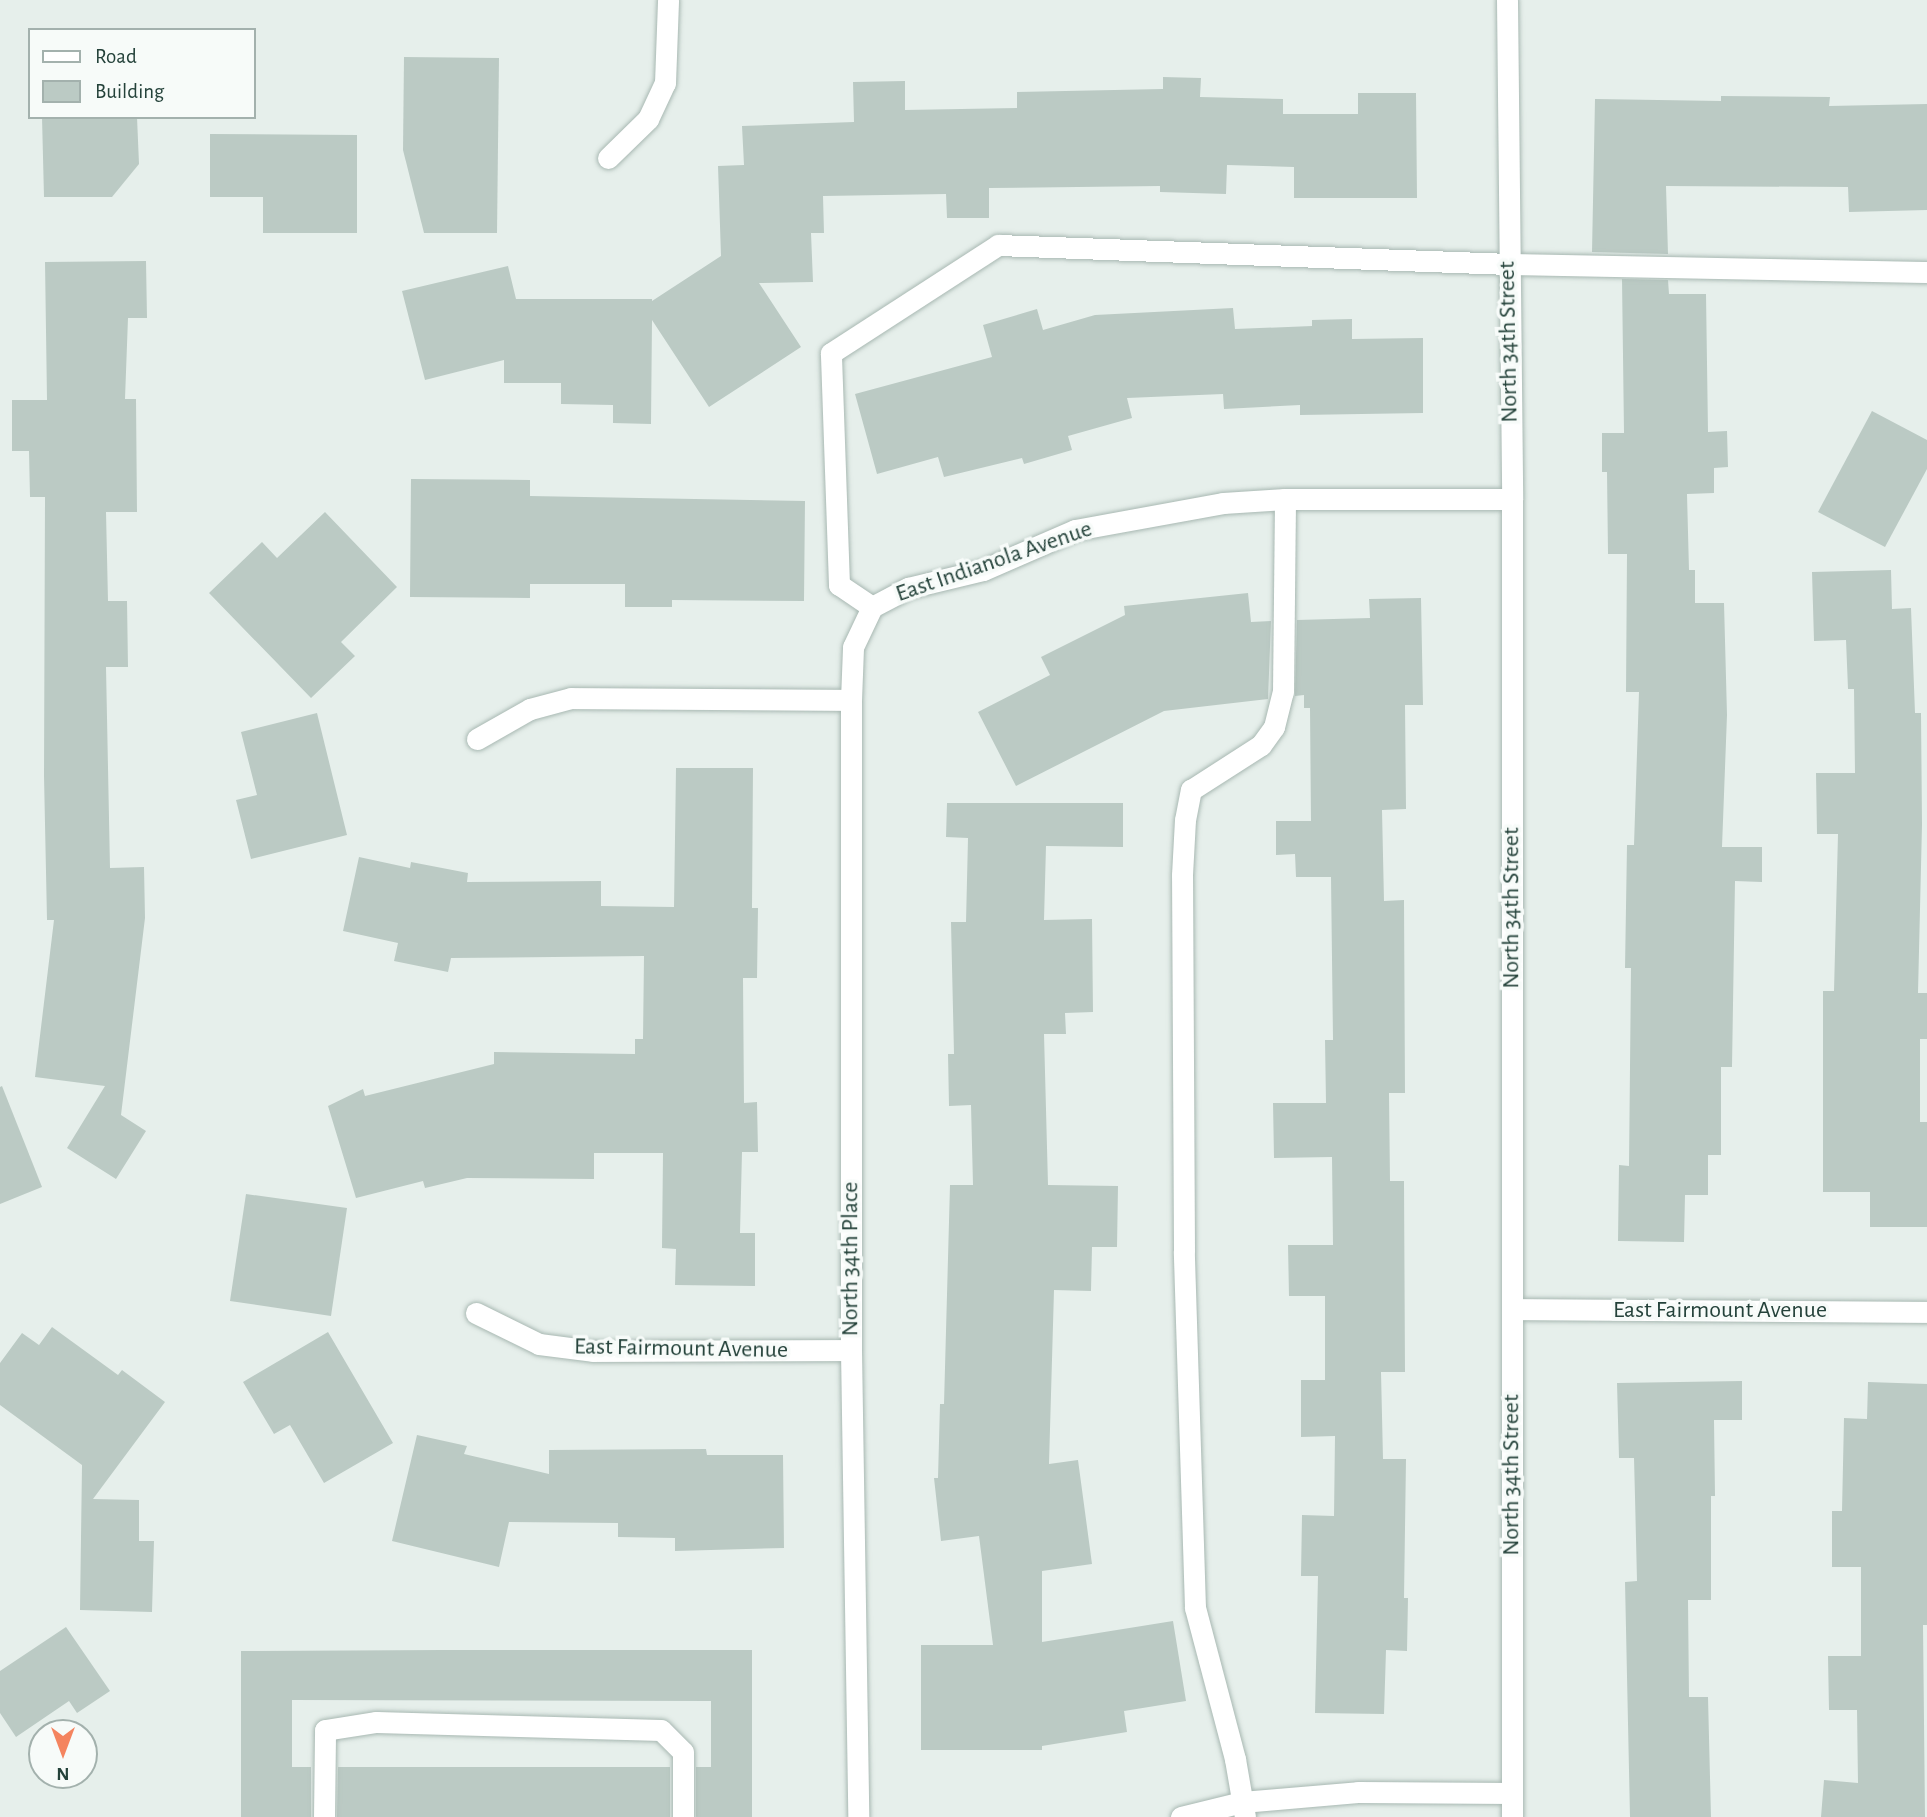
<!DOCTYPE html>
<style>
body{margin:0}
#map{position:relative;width:1927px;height:1817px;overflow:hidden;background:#e6efeb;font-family:"Alegreya Sans",sans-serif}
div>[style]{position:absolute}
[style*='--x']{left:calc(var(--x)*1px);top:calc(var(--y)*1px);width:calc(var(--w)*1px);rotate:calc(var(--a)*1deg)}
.building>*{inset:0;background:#bbcac4}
.roads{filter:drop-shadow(0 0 2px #a8b8b2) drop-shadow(0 0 2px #a8b8b2)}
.minor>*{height:21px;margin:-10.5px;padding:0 10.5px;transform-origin:10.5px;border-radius:10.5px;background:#fff}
span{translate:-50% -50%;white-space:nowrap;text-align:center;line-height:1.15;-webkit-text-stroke:7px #f7fbf9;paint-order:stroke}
.street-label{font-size:24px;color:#24423a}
.legend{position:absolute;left:28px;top:28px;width:228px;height:91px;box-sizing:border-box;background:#f7fbf9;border:2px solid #a3b1ad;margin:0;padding:9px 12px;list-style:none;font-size:21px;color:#24423a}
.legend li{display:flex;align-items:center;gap:14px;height:35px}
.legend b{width:35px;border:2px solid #a3b1ad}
.north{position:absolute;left:28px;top:1719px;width:70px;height:70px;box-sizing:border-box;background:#f7fbf9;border:2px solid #a3b1ad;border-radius:50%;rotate:180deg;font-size:19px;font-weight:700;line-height:28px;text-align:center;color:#24423a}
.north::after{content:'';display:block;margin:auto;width:24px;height:32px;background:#f4845f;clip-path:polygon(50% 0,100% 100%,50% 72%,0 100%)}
</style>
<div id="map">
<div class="building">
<div style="clip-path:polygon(404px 57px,499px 58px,497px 233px,424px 233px,403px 150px)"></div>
<div style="clip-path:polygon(1163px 77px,1201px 78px,1200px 97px,1283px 99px,1283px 114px,1358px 114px,1358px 93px,1416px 93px,1417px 198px,1294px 198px,1294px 167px,1227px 165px,1226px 194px,1160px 192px,1160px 186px,989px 188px,989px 218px,947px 218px,946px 194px,823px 196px,824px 233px,811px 233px,813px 282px,759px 283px,801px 347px,709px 407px,652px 320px,651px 424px,613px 423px,613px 405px,561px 404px,561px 383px,504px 383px,504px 360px,425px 380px,402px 291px,508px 266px,516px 299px,652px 299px,652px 301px,721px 256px,718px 166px,744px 165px,742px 126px,854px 122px,853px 82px,905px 81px,905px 110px,1017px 108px,1017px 92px,1163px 89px)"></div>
<div style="clip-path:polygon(1721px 96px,1830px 97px,1829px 106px,1927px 104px,1927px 210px,1849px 212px,1848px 187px,1666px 186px,1668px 254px,1592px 252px,1595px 99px,1721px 101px)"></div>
<div style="clip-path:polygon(42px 117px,137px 117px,139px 164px,112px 197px,44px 197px)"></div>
<div style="clip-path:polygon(210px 134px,357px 135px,357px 233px,263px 233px,263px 197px,210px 197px)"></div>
<div style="clip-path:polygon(146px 261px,147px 318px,128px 318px,125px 399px,136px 399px,137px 512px,106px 512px,108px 601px,127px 601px,128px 667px,106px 667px,110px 868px,144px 867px,145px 918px,121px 1115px,146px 1131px,116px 1179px,67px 1148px,105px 1086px,35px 1077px,54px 920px,47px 920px,44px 776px,45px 497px,30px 497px,29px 451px,12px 451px,12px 400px,47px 400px,45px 262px)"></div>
<div style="clip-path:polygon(1622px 279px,1668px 280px,1669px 294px,1706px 294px,1708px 432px,1727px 431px,1728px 467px,1714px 468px,1714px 493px,1687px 494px,1689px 570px,1695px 570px,1695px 603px,1724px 603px,1727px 715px,1722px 847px,1762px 847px,1762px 882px,1735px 881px,1732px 1067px,1721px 1067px,1721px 1155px,1708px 1155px,1708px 1195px,1685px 1195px,1684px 1242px,1618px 1241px,1619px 1165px,1629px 1166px,1631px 968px,1625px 968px,1627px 845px,1634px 845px,1639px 692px,1626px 692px,1627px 554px,1608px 554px,1607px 472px,1602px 472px,1602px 433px,1624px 433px)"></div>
<div style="clip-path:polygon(1233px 308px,1235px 329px,1312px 326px,1312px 320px,1352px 319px,1352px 339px,1423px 338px,1423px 413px,1300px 415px,1300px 405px,1224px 409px,1223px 394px,1127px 398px,1132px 418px,1068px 436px,1072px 450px,1024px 464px,1022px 458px,944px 477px,938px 457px,877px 474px,855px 394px,992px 357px,983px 325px,1037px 309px,1043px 330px,1095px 315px)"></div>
<div style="clip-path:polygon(1872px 411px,1927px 440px,1927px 469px,1885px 547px,1818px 512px)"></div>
<div style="clip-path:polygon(411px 479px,530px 480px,530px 496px,805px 501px,804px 601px,672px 600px,672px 607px,625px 607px,625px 584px,530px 584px,530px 598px,410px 597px)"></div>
<div style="clip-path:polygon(325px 512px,397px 587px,341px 642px,355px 656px,311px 698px,209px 593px,262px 542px,277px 558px)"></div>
<div style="clip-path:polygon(1891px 570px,1892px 609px,1911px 608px,1915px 713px,1921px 713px,1922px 825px,1918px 993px,1927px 993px,1927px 1039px,1920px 1039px,1920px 1122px,1927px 1122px,1927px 1227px,1870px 1227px,1870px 1192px,1823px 1192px,1823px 991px,1834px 991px,1838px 834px,1817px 834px,1816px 773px,1855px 773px,1854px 689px,1848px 689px,1846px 640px,1814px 641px,1812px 572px)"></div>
<div style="clip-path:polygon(1248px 593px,1251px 622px,1271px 621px,1268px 699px,1164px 711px,1016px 786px,978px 712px,1050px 675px,1041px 657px,1125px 615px,1124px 606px)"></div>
<div style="clip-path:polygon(1421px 598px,1423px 705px,1405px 705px,1406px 809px,1382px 810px,1384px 901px,1404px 900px,1405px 1093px,1389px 1093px,1390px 1181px,1404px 1181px,1405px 1372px,1381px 1372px,1383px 1459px,1406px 1459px,1404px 1598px,1408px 1598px,1407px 1651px,1386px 1650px,1384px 1714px,1315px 1713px,1318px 1576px,1301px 1576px,1302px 1515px,1334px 1516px,1335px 1436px,1301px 1437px,1301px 1380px,1325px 1380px,1325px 1296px,1289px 1296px,1288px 1245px,1333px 1245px,1332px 1157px,1274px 1158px,1273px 1103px,1326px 1103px,1325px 1040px,1333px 1040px,1331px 877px,1296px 877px,1295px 854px,1276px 855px,1276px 821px,1311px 821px,1310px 708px,1304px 708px,1304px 695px,1295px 696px,1297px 620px,1370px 618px,1369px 599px)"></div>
<div style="clip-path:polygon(317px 713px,347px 835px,251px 859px,236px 800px,257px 795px,241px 732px)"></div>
<div style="clip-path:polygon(676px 768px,753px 768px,752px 908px,758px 908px,757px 978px,743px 978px,744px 1103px,757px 1102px,758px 1152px,742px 1152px,740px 1233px,755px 1233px,755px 1286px,675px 1285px,676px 1249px,662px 1248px,663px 1153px,594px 1153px,594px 1179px,467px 1178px,425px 1188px,423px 1181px,356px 1198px,328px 1106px,363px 1089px,365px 1096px,494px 1064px,494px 1052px,635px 1054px,635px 1039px,643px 1039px,644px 956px,451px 958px,448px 972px,394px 961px,398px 943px,343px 931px,359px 857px,410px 868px,411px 862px,468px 873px,467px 882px,601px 881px,601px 906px,674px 907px)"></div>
<div style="clip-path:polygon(947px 803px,1123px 803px,1123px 847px,1046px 846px,1044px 920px,1092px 919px,1093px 1012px,1065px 1013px,1066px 1034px,1044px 1034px,1048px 1185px,1118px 1186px,1117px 1247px,1092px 1247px,1091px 1291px,1054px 1290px,1049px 1464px,1078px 1460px,1092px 1564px,1042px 1571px,1042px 1642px,1173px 1621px,1186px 1701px,1124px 1711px,1127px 1732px,1042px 1746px,1042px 1750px,921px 1750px,921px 1645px,993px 1645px,979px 1536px,941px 1541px,934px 1478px,938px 1478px,940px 1404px,944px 1404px,950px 1185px,973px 1185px,971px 1105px,949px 1106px,948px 1054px,954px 1054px,951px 922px,966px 922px,968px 838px,946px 837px)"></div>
<div style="clip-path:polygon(2px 1086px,42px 1187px,0 1204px,0 1087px)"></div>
<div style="clip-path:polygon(246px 1194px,347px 1208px,331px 1316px,230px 1301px)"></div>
<div style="clip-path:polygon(52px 1327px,118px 1375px,122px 1370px,165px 1402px,93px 1499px,139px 1500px,139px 1541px,154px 1541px,152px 1612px,80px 1610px,82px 1465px,0 1405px,0 1363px,22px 1333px,39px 1345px)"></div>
<div style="clip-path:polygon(328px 1332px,393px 1443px,324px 1483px,290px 1425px,274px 1434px,243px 1382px)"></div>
<div style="clip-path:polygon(1742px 1381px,1742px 1420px,1714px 1420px,1715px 1496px,1711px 1496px,1711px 1600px,1688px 1600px,1689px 1697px,1708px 1697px,1711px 1817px,1630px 1817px,1625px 1582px,1637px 1581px,1635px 1497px,1634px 1458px,1619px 1458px,1617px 1383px)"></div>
<div style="clip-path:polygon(1868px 1382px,1927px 1384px,1927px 1625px,1923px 1625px,1925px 1817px,1821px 1817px,1824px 1780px,1858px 1783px,1857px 1710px,1829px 1710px,1828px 1656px,1861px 1656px,1861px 1567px,1832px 1567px,1832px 1511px,1842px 1511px,1844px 1418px,1867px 1419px)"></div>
<div style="clip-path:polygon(417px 1435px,467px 1446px,464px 1454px,549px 1474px,549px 1450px,706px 1449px,707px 1455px,783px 1455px,784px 1548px,675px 1551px,675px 1538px,618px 1537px,618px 1523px,509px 1522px,499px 1567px,392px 1541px)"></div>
<div style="clip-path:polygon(66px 1627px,110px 1691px,77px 1713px,69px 1701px,16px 1737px,0 1713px,0 1671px)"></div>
<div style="clip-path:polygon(442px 1650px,752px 1650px,752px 1817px,696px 1817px,696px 1767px,711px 1767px,711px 1701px,292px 1700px,292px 1767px,311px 1767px,311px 1817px,241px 1817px,241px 1651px)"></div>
<div style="clip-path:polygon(338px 1767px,670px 1767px,670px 1817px,337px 1817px)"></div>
</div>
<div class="roads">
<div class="minor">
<div style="--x:1507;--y:0;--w:499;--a:89.4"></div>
<div style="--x:1512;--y:499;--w:1318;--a:90"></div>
<div style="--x:608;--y:158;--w:56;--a:-44.3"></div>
<div style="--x:648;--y:119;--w:40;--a:-65"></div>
<div style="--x:665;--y:83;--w:83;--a:-87.9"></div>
<div style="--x:872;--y:607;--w:40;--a:-146"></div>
<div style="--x:839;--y:585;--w:232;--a:-92"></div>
<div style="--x:831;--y:353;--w:199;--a:-32.9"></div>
<div style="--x:998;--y:245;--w:510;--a:2.13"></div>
<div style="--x:1508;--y:264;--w:419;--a:1.1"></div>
<div style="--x:851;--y:700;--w:650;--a:90"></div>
<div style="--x:851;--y:1350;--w:467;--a:89.1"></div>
<div style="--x:477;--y:739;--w:61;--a:-29.5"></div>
<div style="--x:530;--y:709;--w:42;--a:-15"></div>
<div style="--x:571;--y:698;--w:280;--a:0.4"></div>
<div style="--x:851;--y:700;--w:53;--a:-87.8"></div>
<div style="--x:853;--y:647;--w:44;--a:-64.6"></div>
<div style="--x:872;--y:607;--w:41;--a:-27.8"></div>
<div style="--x:908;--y:588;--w:77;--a:-13.5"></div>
<div style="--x:983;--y:570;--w:100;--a:-23.5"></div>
<div style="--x:1075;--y:530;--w:150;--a:-10.3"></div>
<div style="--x:1223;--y:503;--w:62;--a:-3.7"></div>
<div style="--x:1285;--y:499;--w:227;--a:0"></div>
<div style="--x:1512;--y:1309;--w:415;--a:0.4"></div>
<div style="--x:476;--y:1313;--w:70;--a:26.2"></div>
<div style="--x:539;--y:1344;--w:54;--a:7.4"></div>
<div style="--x:593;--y:1351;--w:258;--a:-0.2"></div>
<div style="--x:324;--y:1817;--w:87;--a:-89.3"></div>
<div style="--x:325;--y:1730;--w:52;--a:-8.9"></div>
<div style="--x:376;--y:1722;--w:285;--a:1.6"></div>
<div style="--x:661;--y:1730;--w:31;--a:45"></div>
<div style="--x:683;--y:1752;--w:65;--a:90"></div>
<div style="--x:1181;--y:1817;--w:63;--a:-13.8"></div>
<div style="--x:1242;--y:1802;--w:116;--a:-4.9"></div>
<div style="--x:1358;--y:1792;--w:154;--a:0.4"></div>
<div style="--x:1245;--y:1817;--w:59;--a:-99.8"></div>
<div style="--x:1235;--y:1759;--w:156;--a:-104.8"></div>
<div style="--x:1195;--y:1608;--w:357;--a:-91.8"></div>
<div style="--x:1184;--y:1251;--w:376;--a:-90.3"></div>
<div style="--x:1182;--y:875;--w:55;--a:-86.9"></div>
<div style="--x:1185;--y:820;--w:31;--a:-79"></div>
<div style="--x:1191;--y:790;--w:83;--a:-32.7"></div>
<div style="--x:1261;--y:745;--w:22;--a:-54"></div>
<div style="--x:1274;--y:727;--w:36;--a:-76"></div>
<div style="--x:1283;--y:692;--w:193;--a:-89.4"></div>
</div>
</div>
<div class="street-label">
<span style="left:1509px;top:342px;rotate:-91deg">North 34th Street</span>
<span style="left:994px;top:562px;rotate:-19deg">East Indianola Avenue</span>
<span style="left:1512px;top:908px;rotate:-90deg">North 34th Street</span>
<span style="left:851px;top:1259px;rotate:-90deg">North 34th Place</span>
<span style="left:1720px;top:1311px">East Fairmount Avenue</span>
<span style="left:681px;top:1349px;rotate:1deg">East Fairmount Avenue</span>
<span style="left:1512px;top:1475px;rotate:-90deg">North 34th Street</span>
</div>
<ul class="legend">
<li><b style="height:9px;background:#fff"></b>Road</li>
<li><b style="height:19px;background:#bbcac4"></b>Building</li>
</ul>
<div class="north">N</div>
</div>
